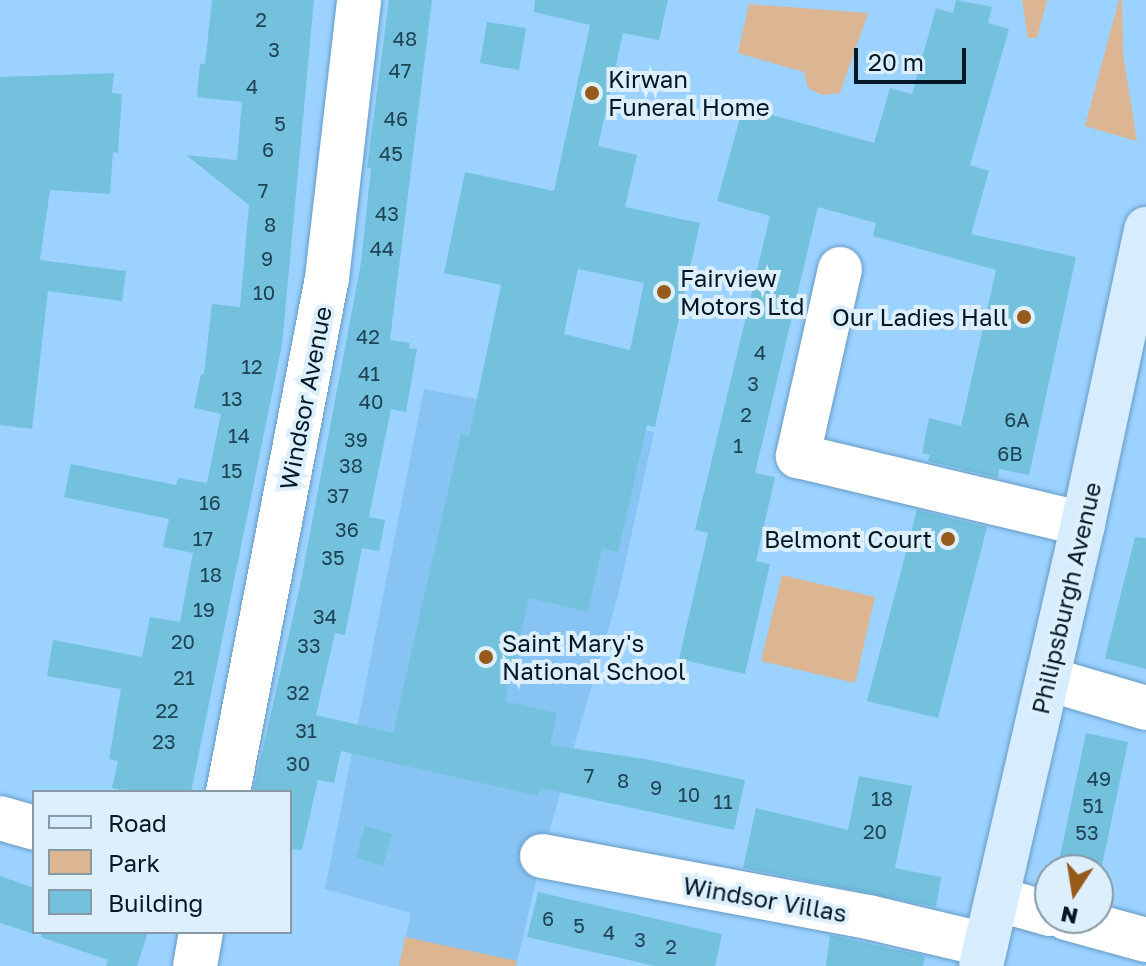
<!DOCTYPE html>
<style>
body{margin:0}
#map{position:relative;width:1146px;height:966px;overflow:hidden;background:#9cd2ff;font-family:"Golos Text",sans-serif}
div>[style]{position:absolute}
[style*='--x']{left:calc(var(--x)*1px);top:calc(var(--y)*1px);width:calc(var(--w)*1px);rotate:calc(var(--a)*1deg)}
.built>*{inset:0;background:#88c4f3}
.green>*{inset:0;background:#dcb592}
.building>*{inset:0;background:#73c1dd}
.roads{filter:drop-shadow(0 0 2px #659ac4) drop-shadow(0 0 2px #659ac4)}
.street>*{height:44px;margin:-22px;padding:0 22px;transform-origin:22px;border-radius:22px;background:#fff}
.secondary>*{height:44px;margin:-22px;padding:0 22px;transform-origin:22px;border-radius:22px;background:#d7ecfd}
.dots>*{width:22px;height:22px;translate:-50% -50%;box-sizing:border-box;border:4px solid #deeffc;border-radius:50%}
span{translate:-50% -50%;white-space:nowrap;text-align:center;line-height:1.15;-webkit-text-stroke:8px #deeffc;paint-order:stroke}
.number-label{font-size:20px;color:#1f4254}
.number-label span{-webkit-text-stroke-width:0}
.poi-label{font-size:24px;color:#031827}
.left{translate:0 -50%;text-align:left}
.right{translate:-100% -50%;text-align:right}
.street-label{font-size:24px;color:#031827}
.legend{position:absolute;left:32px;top:790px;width:260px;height:144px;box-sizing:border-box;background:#deeffc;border:2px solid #8699a7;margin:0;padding:10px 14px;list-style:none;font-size:24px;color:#031827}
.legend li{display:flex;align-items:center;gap:16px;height:40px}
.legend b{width:40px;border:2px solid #8699a7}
.north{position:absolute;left:1034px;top:854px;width:80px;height:80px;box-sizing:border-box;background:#deeffc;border:2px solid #8699a7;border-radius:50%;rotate:192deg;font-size:22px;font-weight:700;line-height:32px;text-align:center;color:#031827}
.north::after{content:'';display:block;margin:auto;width:28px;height:36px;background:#965b1a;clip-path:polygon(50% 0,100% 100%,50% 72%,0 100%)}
.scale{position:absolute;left:854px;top:48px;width:112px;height:36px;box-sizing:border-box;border:4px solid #031827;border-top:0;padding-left:10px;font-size:24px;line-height:28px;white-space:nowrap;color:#031827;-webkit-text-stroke:6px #deeffc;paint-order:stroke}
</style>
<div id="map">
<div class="built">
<div style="clip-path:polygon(424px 389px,654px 432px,618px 596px,542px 856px,516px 966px,399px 966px,411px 913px,325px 889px)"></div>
</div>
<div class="green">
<div style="clip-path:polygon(1022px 0,1047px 0,1037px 38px,1028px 38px)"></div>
<div style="clip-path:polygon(1119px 0,1122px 0,1123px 54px,1137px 141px,1085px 126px)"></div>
<div style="clip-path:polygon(749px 4px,868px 13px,840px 93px,822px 95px,808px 88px,804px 72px,738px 53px)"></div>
<div style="clip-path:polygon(782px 575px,875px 597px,855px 683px,761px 661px)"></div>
<div style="clip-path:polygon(405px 937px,517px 961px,516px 966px,399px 966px)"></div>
</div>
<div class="building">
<div style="clip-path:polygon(212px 0,314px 0,282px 345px,191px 792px,132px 792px,112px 788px,118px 761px,109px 759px,121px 689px,47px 676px,53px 640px,142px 657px,150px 617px,180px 622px,193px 553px,163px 547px,169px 519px,64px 497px,71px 464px,176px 485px,178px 478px,207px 483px,221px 414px,194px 408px,201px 374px,204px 374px,212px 304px,240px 307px,249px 205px,186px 155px,237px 160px,242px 102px,197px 97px,200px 64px,205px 64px)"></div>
<div style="clip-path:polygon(evenodd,389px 0,432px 0,390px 340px,410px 343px,409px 348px,417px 349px,406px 412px,391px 409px,369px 517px,385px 520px,379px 551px,362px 548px,345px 635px,335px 633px,316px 715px,393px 733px,461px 434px,469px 436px,501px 285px,444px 273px,465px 172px,554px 191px,590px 25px,534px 12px,535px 0,668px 0,659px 40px,623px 33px,598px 146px,637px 155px,625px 207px,700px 223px,655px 427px,647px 425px,618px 552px,602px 548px,588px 612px,529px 598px,505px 701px,557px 713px,550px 745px,645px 759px,745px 780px,734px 830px,540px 788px,538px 796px,341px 751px,334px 783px,318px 780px,302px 850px,290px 849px,290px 792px,253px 792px,300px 586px,361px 263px,371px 168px,367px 168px,389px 0,578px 269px,644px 283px,630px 350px,564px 334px,578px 269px)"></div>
<div style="clip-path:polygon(956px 0,992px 7px,988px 23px,1009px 29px,970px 165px,989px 171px,971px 234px,1076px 257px,1029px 475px,999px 469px,998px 478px,928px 461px,930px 455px,922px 453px,929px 418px,961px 426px,996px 270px,873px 236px,876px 223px,818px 207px,755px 473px,775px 477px,756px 561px,770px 564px,745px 674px,679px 659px,708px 533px,695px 530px,770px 216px,717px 201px,743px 107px,874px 143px,890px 88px,912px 94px,936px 8px,953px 13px)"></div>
<div style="clip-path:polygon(487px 22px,526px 28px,519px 70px,480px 63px)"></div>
<div style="clip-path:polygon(114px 73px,112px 93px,122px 94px,118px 153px,113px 152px,110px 194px,50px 190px,40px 260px,126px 271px,122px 301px,48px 291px,32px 429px,0 425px,0 77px)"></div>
<div style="clip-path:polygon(917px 510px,987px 527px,938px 718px,867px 701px)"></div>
<div style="clip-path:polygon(1135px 537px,1146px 538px,1146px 669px,1105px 658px)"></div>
<div style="clip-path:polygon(1086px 733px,1128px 742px,1111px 823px,1101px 870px,1057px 870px)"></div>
<div style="clip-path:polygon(859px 776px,912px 786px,895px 868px,941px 877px,936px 907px,743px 868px,756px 808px,848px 830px)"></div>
<div style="clip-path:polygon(365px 826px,392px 834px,383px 866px,356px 857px)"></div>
<div style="clip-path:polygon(0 876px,34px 888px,34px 934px,0 923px)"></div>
<div style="clip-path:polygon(538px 892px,722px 934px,715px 966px,655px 966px,527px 937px)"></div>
<div style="clip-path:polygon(42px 932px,148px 932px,137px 966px,106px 966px,108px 960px,41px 937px)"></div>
<div style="clip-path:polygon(830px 935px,925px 956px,923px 966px,826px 966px)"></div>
</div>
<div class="roads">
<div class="street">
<div style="--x:840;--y:269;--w:192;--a:102.7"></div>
<div style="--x:798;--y:456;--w:293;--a:13.4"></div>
<div style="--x:1048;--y:679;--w:102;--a:16.5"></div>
<div style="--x:228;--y:792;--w:523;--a:-79.1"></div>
<div style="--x:327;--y:278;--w:280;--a:-83.4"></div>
<div style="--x:0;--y:818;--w:35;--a:16"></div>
<div style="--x:542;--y:856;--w:332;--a:10.6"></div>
<div style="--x:868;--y:917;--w:121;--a:13.3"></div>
<div style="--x:997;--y:899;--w:55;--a:15.8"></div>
<div style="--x:1066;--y:918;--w:83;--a:15.4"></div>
<div style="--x:195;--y:966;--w:35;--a:-80"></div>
</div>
<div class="secondary">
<div style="--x:981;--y:966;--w:454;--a:-77"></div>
<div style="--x:1083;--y:524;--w:302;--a:-77.9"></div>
</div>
</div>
<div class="dots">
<div style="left:592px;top:93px;background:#965b1a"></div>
<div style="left:664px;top:292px;background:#965b1a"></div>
<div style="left:1024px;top:317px;background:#965b1a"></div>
<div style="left:948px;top:539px;background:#965b1a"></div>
<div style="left:486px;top:657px;background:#965b1a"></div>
</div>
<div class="number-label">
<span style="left:261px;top:19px">2</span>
<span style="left:405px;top:38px">48</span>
<span style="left:274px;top:49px">3</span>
<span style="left:400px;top:70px">47</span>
<span style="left:252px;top:86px">4</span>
<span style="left:396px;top:118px">46</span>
<span style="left:280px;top:123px">5</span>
<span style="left:268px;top:149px">6</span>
<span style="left:391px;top:153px">45</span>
<span style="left:263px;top:190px">7</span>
<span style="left:387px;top:213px">43</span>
<span style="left:270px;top:224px">8</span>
<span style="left:382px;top:248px">44</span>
<span style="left:267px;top:258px">9</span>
<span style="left:264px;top:292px">10</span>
<span style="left:368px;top:336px">42</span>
<span style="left:760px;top:352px">4</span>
<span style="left:252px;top:366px">12</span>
<span style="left:369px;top:373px">41</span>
<span style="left:753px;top:383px">3</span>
<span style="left:232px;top:398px">13</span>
<span style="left:371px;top:401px">40</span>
<span style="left:746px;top:414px">2</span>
<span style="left:1017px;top:419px">6A</span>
<span style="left:239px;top:435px">14</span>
<span style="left:356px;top:439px">39</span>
<span style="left:738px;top:445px">1</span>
<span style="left:1010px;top:453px">6B</span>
<span style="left:351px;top:465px">38</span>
<span style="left:232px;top:470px">15</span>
<span style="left:338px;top:495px">37</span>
<span style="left:210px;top:502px">16</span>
<span style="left:347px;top:529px">36</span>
<span style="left:203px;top:538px">17</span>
<span style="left:333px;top:557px">35</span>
<span style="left:211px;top:574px">18</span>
<span style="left:204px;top:609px">19</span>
<span style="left:325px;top:616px">34</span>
<span style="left:183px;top:641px">20</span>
<span style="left:309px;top:645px">33</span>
<span style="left:184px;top:677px">21</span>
<span style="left:298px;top:692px">32</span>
<span style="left:167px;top:710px">22</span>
<span style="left:306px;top:730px">31</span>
<span style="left:164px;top:741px">23</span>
<span style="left:298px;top:763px">30</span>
<span style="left:589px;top:775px">7</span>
<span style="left:1099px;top:778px">49</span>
<span style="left:623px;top:780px">8</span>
<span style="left:656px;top:787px">9</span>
<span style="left:689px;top:794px">10</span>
<span style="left:882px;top:798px">18</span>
<span style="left:723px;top:801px">11</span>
<span style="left:1093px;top:805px">51</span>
<span style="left:875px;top:831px">20</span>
<span style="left:1087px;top:832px">53</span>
<span style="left:548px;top:918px">6</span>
<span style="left:579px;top:925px">5</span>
<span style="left:609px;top:932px">4</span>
<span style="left:640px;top:939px">3</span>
<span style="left:671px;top:946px">2</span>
</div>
<div class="poi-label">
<span class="left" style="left:608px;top:93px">Kirwan<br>Funeral Home</span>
<span class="left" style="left:680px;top:292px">Fairview<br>Motors Ltd</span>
<span class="right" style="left:1008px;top:317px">Our Ladies Hall</span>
<span class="right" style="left:932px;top:539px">Belmont Court</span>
<span class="left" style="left:502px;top:657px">Saint Mary's<br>National School</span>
</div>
<div class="street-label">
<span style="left:305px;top:398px;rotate:-79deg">Windsor Avenue</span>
<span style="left:1066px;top:598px;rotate:-77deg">Philipsburgh Avenue</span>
<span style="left:765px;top:899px;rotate:10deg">Windsor Villas</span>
</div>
<ul class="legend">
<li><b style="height:10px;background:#d7ecfd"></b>Road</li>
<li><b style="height:22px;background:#dcb592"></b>Park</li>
<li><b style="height:22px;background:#73c1dd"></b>Building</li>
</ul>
<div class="north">N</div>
<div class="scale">20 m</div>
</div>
